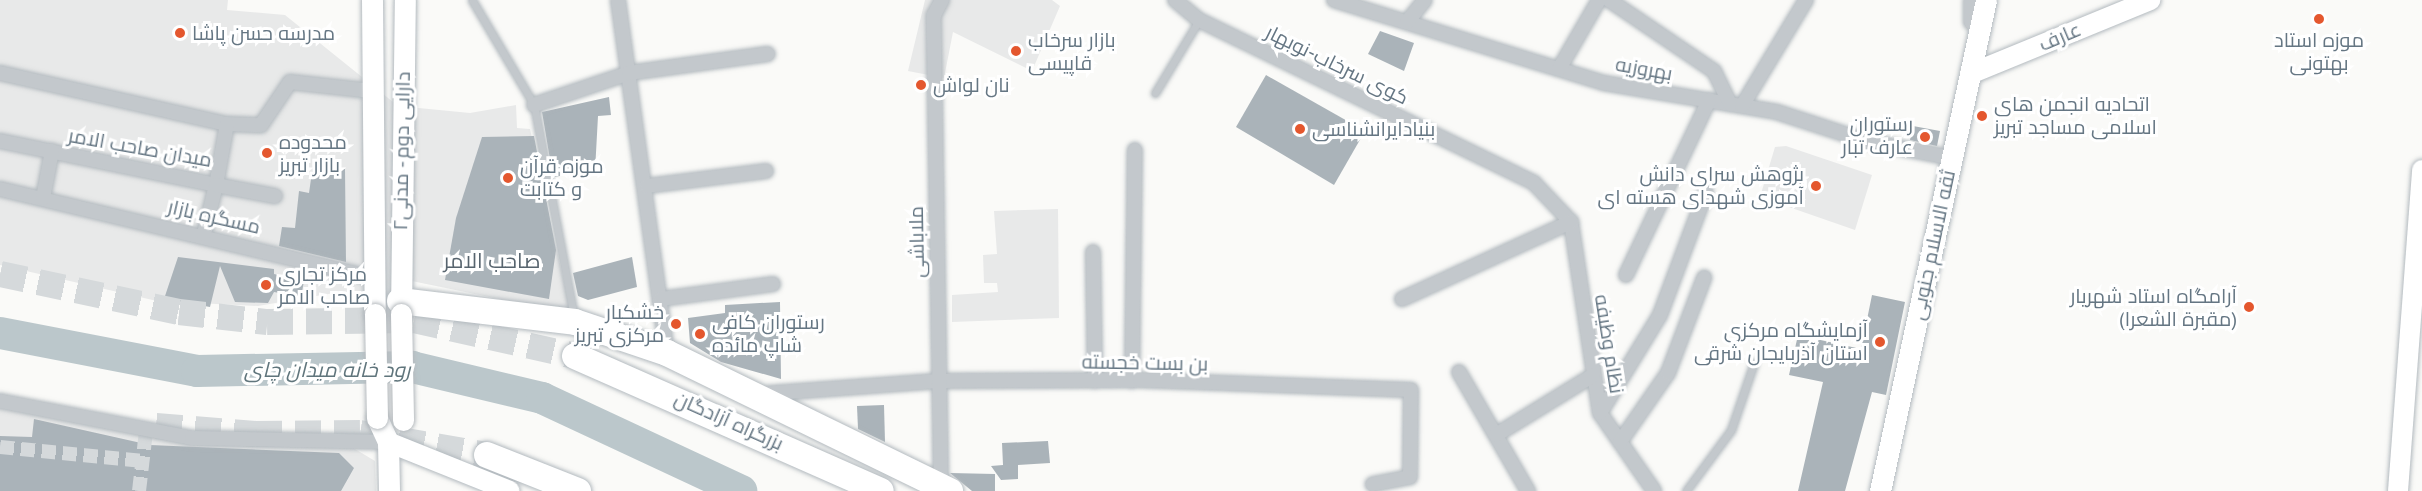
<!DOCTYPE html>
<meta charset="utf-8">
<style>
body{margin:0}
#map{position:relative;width:2422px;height:491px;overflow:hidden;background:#fafaf8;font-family:"PT Sans",Cairo,sans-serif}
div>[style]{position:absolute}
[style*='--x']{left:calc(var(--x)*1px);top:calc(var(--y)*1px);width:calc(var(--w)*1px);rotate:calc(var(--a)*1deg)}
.built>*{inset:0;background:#e8e9e9}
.river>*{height:32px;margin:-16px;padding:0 16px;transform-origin:16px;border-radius:16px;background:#bbc7cb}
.building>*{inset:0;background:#aab3b9}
.street-tunnel>*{height:14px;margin-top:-7px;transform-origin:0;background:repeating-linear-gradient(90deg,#d5d9db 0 14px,transparent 0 21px)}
.highway-tunnel>*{height:26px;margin-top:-13px;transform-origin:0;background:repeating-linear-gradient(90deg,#d5d9db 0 26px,transparent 0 39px)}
.roads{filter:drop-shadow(0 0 2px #b3babf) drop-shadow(0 0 2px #b3babf)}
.lane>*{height:7px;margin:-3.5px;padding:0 3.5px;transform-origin:3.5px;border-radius:3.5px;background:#c3c8cc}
.street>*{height:14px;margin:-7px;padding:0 7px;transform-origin:7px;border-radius:7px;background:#c3c8cc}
.secondary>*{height:20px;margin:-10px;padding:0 10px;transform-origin:10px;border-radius:10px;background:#fff}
.primary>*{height:21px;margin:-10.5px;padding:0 10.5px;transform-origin:10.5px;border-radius:10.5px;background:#fff}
.highway>*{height:26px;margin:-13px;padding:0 13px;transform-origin:13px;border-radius:13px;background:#fff}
.bridges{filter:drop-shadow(0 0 2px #b5babe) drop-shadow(0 0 2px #b5babe)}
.primary-bridge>*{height:21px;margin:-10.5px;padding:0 10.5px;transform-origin:10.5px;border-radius:10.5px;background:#fff}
.dots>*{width:16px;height:16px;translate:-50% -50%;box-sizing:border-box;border:3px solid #fff;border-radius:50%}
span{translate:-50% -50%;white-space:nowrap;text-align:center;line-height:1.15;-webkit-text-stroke:6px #fff;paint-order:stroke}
.poi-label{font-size:20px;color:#657683}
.left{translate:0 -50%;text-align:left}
.right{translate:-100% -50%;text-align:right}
.street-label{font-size:20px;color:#657683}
.neighbourhood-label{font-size:21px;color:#57646e}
.water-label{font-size:21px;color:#60757c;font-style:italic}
</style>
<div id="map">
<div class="built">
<div style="clip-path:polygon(0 0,228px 0,227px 10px,285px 15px,398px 106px,470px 113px,516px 105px,517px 128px,530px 129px,571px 314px,407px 280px,404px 295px,340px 292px,258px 306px,157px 301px,0 265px)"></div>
<div style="clip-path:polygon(925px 0,1052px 0,1060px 6px,1032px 71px,953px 32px,944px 78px,908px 71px)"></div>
<div style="clip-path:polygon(1786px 146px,1872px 175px,1855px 230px,1760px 197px,1775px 147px)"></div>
<div style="clip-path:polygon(1058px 209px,1059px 318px,952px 322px,952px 295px,998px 292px,997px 283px,984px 283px,983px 255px,997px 254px,994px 211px)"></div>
<div style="clip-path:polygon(0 404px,142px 434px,263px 433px,340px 440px,375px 461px,376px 491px,0 491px)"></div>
</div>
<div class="river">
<div style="--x:0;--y:333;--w:201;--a:10.9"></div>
<div style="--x:197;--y:371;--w:215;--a:-1.1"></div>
<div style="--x:412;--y:367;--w:134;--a:13.4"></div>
<div style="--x:542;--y:398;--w:220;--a:25"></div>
</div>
<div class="building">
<div style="clip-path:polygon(1380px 31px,1414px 43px,1404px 71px,1368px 54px)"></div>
<div style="clip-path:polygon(1266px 75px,1365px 131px,1334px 185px,1236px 127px)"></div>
<div style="clip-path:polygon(609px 97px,611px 115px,598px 116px,595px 171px,553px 177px,542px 112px)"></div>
<div style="clip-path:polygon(1913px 126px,1940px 131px,1937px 146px,1910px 140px)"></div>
<div style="clip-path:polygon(534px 136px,556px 250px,549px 299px,445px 280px,456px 218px,482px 137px)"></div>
<div style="clip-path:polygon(313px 165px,345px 169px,346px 262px,279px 246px,282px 227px,295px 228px,299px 191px,309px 193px)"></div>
<div style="clip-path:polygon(178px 257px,274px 269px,274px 274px,304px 281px,301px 297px,274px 292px,268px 303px,235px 302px,220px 266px,210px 307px,164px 299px)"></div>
<div style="clip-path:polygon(632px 257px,637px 287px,588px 300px,578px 296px,573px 273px)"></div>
<div style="clip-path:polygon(1872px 295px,1905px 302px,1886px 395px,1872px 392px,1845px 491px,1798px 491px,1823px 382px,1789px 375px,1798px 335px,1861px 349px)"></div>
<div style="clip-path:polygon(780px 302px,781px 379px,721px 362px,690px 343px,688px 318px,725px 313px,725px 305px)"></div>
<div style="clip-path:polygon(884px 405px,885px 442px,858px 429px,857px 406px)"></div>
<div style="clip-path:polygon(34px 419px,150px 445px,339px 453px,354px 468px,341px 491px,0 491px,0 436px,32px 437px)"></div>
<div style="clip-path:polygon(1048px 441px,1050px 463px,1018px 465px,1018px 479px,1001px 480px,991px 466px,1003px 465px,1002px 443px)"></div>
<div style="clip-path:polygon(950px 473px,995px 474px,995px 491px,972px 491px)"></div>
</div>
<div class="street-tunnel">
<div style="--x:0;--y:447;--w:144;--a:5.6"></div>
<div style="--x:139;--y:491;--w:60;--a:-83.3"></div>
</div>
<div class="highway-tunnel">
<div style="--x:0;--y:274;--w:183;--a:12"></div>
<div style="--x:179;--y:312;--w:89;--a:6.5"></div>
<div style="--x:267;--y:322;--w:147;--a:-0.8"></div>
<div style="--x:414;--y:320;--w:165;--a:12.6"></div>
<div style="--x:156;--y:426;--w:100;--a:4.6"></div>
<div style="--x:256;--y:434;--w:104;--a:-0.6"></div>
<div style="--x:360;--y:433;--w:129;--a:9.8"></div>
</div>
<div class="roads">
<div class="lane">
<div style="--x:472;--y:0;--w:122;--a:59.4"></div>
<div style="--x:534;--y:105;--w:215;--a:79.3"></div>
<div style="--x:1155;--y:93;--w:85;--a:-58.9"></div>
<div style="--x:1686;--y:491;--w:76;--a:-53.6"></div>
<div style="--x:1731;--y:430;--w:71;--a:-71.1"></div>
</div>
<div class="street">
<div style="--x:618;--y:0;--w:356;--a:82.1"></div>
<div style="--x:1175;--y:0;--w:31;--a:40"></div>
<div style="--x:1199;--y:20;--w:373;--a:25.9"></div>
<div style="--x:1534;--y:183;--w:54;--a:46.5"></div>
<div style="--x:1334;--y:0;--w:282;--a:17.1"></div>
<div style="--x:1604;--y:83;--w:175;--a:9.5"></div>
<div style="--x:1777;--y:112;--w:94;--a:18"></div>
<div style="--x:1866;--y:141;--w:88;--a:11.2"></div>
<div style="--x:1609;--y:0;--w:127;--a:34.1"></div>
<div style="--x:1714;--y:71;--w:37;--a:64"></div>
<div style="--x:1971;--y:0;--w:22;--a:90"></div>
<div style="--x:1971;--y:22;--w:10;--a:17"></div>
<div style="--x:1407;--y:22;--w:28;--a:-51"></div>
<div style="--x:1559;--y:69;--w:80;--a:-59.9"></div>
<div style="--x:0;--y:73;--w:233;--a:12.7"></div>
<div style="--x:227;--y:124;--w:34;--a:2"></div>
<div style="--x:261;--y:125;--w:52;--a:-56"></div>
<div style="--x:290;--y:82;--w:82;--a:6.3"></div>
<div style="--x:534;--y:105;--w:100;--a:-18.6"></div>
<div style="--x:629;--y:73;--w:140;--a:-7.8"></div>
<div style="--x:1742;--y:106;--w:124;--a:-58.9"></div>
<div style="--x:0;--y:141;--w:220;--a:11.5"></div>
<div style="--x:216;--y:185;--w:62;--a:-79.8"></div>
<div style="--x:647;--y:186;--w:120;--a:-7.2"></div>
<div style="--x:0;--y:189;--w:384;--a:13.4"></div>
<div style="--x:43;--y:198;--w:48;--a:-79.2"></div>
<div style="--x:1571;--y:222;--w:193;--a:81.4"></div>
<div style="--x:1600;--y:413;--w:95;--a:55.3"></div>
<div style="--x:204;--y:234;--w:50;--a:-76.2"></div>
<div style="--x:216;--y:185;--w:60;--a:10.6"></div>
<div style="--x:1093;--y:252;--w:129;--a:89.1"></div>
<div style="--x:1626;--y:275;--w:194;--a:-64.6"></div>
<div style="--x:661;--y:299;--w:113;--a:-7.6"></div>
<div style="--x:1402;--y:299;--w:186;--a:-24.5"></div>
<div style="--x:1459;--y:372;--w:138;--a:59.9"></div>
<div style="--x:1132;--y:381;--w:231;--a:-89.3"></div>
<div style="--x:760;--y:394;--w:178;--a:-4.2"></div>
<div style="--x:938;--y:381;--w:202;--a:-0.3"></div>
<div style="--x:1140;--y:380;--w:271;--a:2.1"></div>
<div style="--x:1411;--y:390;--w:87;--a:90.7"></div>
<div style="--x:1410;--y:477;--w:38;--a:169"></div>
<div style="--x:0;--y:401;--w:196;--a:10.9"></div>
<div style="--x:192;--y:438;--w:196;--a:1.2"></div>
<div style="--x:1600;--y:413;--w:115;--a:-58.5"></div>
<div style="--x:1660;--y:315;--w:131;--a:-69.5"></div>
<div style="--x:1496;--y:435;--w:113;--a:-31.6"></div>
<div style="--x:1620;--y:442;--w:84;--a:-55.2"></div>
<div style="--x:1668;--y:373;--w:102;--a:-69.2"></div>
<div style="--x:941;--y:485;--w:470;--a:-90.9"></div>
<div style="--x:934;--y:15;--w:17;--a:-62"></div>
</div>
<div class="secondary">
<div style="--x:1970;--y:74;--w:195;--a:-22.3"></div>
<div style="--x:388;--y:442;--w:131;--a:21.9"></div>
<div style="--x:2398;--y:491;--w:322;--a:-85.7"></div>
</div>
<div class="primary">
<div style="--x:372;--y:0;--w:314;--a:89.5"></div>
<div style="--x:401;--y:314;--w:314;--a:-89.3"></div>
<div style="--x:377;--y:418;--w:26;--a:65"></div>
<div style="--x:388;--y:442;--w:49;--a:88.8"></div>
<div style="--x:1880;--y:491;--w:502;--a:-77.82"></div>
</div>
<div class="highway">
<div style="--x:400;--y:301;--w:176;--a:6.8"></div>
<div style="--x:575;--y:322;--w:97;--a:18.6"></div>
<div style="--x:667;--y:353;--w:315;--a:26"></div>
<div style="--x:575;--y:356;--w:334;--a:23.8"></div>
<div style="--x:487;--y:455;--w:98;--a:21.6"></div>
</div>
</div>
<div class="bridges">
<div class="primary-bridge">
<div style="--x:375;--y:314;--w:104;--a:88.9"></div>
<div style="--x:401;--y:314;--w:106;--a:88.9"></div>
</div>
</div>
<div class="dots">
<div style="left:2319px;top:19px;background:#e4572e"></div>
<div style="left:180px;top:33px;background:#e4572e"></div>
<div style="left:1016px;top:51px;background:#e4572e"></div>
<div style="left:921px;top:85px;background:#e4572e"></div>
<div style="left:1982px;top:116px;background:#e4572e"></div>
<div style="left:1300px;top:129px;background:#e4572e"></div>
<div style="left:1925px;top:137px;background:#e4572e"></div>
<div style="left:267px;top:153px;background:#e4572e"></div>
<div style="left:508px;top:178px;background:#e4572e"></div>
<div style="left:1816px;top:186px;background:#e4572e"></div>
<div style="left:266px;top:285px;background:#e4572e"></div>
<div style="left:2249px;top:307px;background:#e4572e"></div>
<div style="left:676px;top:324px;background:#e4572e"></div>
<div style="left:700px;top:334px;background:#e4572e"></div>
<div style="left:1880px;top:342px;background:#e4572e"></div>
</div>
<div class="poi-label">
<span class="left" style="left:192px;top:33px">مدرسه حسن پاشا</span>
<span class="left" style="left:1028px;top:52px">بازار سرخاب<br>قاپیسی</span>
<span style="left:2319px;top:52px">موزه استاد<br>بهتونی</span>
<span class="left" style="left:933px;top:85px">نان لواش</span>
<span class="left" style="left:1994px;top:116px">اتحادیه انجمن های<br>اسلامی مساجد تبریز</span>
<span class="right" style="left:1913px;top:136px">رستوران<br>عارف تبار</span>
<span class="left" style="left:1312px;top:129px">بنیادایرانشناسی</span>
<span class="left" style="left:279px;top:154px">محدوده<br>بازار تبریز</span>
<span class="left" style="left:520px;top:178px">موزه قرآن<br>و کتابت</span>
<span class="right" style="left:1804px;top:186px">پژوهش سرای دانش<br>آموزی شهدای هسته ای</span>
<span class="left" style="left:278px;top:286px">مرکز تجاری<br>صاحب الامر</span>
<span class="right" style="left:2237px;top:308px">آرامگاه استاد شهریار<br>(مقبرة الشعرا)</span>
<span class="right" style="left:664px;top:324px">خشکبار<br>مرکزی تبریز</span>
<span class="left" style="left:712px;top:334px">رستوران کافی<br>شاپ مائده</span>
<span class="right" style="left:1868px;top:342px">آزمایشگاه مرکزی<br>استان آذربایجان شرقی</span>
</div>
<div class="street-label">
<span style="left:2060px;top:37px;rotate:-23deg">عارف</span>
<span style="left:1337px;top:65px;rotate:26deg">کوی سرخاب-نوبهار</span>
<span style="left:1644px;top:69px;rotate:10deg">بهروزیه</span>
<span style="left:140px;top:148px;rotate:10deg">میدان صاحب الامر</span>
<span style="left:402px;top:151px;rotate:-89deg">دارایی دوم - مدنی۲</span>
<span style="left:214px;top:217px;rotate:13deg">مسگره بازار</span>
<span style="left:917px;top:242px;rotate:-91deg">ملاباشی</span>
<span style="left:1933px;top:245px;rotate:-78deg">ثقه الاسلام جنوبی</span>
<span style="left:1609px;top:344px;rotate:81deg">نظام وظیفه</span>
<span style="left:1145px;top:363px;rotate:1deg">بن بست خجسته</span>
<span style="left:729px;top:421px;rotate:24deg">بزرگراه آزادگان</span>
</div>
<div class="neighbourhood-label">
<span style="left:492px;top:261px">صاحب الامر</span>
</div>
<div class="water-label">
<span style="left:327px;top:370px">رود خانه میدان چای</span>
</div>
</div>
